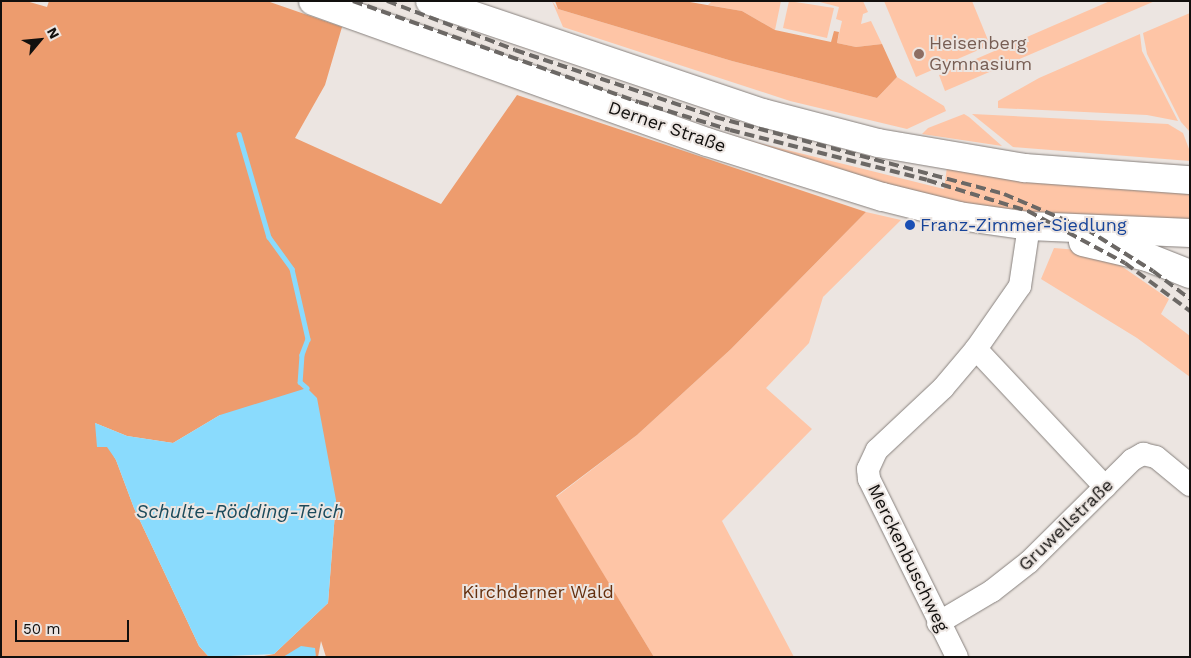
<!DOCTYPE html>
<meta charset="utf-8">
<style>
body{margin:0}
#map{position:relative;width:1191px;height:658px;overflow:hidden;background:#ece5e1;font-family:"Work Sans",sans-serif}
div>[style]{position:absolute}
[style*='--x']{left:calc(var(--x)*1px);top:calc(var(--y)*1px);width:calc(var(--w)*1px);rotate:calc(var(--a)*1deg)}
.green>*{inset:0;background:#fec5a6}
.forest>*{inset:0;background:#ed9c6e}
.water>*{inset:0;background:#8adbfd}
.stream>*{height:4.5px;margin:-2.25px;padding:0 2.25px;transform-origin:2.25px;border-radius:2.25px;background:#8adbfd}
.roads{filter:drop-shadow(0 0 1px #87817d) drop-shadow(0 0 1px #87817d)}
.minor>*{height:22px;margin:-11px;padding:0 11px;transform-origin:11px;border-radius:11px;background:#fff}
.major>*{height:28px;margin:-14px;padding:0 14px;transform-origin:14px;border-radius:14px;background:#fff}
.rail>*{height:4px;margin-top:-2px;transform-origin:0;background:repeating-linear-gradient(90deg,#6c6865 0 10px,transparent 0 15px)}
.dots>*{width:14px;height:14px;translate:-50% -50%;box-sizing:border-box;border:2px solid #ece5e1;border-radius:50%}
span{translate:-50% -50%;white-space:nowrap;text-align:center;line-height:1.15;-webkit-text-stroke:4px #ece5e1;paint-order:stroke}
.education-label{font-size:18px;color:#785e54}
.left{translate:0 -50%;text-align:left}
.street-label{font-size:18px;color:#12100e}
.transit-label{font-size:18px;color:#164399}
.park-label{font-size:18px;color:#64300f}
.water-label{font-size:19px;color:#1b4a5b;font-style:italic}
.frame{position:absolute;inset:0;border:2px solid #12100e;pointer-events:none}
.north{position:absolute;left:15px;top:15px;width:50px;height:50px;-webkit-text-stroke:4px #ece5e1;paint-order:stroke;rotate:62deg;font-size:14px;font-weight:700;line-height:20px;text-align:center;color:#12100e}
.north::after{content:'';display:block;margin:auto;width:18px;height:22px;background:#12100e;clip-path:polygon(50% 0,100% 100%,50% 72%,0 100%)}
.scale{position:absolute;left:15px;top:620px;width:114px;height:22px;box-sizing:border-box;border:2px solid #12100e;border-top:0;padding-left:6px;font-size:15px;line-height:18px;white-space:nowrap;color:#12100e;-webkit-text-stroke:4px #ece5e1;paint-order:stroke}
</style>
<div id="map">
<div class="green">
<div style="clip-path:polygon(552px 1px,558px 9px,732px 61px,877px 98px,897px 77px,944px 106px,946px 111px,907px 129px,790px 101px,563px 27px)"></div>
<div style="clip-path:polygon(712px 1px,781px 1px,775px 30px,742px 11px,708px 5px)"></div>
<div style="clip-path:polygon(789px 1px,834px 8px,827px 38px,783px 28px)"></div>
<div style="clip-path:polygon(816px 1px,863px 1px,868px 12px,863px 14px,861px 24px,871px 21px,882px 44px,856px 47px,837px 43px,842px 21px,836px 19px,839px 7px)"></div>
<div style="clip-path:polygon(884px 1px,972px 1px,990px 45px,916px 77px)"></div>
<div style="clip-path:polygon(1110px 1px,1155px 1px,945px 91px,939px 75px)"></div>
<div style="clip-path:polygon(1190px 13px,1190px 132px,1181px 122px,1147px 54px,1143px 33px)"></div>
<div style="clip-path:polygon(1140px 34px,1142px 51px,1178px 121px,1147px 115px,998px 108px,998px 101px,1039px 78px)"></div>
<div style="clip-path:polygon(643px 109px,751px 141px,944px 189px,947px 167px,1190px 192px,1190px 225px,1018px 215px,863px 182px)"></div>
<div style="clip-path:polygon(964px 114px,969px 117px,1002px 146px,922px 134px,928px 128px)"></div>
<div style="clip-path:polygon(972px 114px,1168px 124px,1183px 133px,1189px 149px,1190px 161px,1013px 147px)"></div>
<div style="clip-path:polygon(866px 212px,901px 220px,823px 297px,809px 343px,766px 388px,812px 429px,722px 521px,794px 657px,654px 657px,556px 497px,637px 435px,731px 349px)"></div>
<div style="clip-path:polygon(1054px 248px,1101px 252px,1169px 299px,1161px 314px,1190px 336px,1190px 377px,1137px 338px,1041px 279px)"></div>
</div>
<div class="forest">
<div style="clip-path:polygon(1px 1px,26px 1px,47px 7px,49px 1px,267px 1px,342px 27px,325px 85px,295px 138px,441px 204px,517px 95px,866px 212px,731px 349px,637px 435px,556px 496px,654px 657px,326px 657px,321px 641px,318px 657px,259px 657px,274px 654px,328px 603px,336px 500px,220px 415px,173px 443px,127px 436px,95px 423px,116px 460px,134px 508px,199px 646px,209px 657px,1px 657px)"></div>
<div style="clip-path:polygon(555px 1px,684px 1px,742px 11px,775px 30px,831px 42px,834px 31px,839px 32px,837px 43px,856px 47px,882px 44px,897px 77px,877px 98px,732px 61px,558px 9px)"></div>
</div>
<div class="water">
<div style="clip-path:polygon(307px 388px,317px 398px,336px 500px,328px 603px,274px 654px,209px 657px,199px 646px,134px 508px,116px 460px,107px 447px,97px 447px,95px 423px,127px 436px,173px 443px,220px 415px)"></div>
<div style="clip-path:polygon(301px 646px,315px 648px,316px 657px,283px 657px)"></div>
</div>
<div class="stream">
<div style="--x:239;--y:134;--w:107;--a:73.8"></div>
<div style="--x:269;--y:237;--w:39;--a:54"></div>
<div style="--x:292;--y:269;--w:72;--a:77.1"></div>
<div style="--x:308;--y:339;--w:17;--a:111"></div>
<div style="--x:302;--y:355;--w:27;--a:94"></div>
<div style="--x:300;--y:382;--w:9;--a:41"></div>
</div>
<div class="roads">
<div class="minor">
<div style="--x:976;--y:349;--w:189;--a:46.9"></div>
<div style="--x:938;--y:623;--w:63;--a:-30.7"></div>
<div style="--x:992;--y:591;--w:47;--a:-38.1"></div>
<div style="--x:1029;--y:562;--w:145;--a:-44.7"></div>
<div style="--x:1132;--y:460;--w:13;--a:-29"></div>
<div style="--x:1143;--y:454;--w:13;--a:13"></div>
<div style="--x:1156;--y:457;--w:44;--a:39.5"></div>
<div style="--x:957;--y:657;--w:199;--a:-116.3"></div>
<div style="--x:869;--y:479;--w:10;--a:-96"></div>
<div style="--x:868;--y:469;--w:21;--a:-65"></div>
<div style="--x:877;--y:450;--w:91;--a:-43.2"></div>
<div style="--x:943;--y:388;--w:51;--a:-49.8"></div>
<div style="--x:976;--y:349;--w:77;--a:-55.1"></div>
<div style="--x:1020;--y:286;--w:61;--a:-81.5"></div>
</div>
<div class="major">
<div style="--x:313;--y:1;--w:418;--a:19.7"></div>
<div style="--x:707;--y:142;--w:184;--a:17.4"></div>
<div style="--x:883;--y:197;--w:78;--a:14"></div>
<div style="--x:959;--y:216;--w:71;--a:8.1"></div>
<div style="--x:1029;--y:226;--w:161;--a:2.5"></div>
<div style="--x:430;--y:1;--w:351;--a:18.6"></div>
<div style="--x:763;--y:113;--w:119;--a:14.6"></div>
<div style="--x:878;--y:143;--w:149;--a:9.7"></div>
<div style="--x:1025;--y:168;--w:165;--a:4.2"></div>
<div style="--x:1083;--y:242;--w:66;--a:13.2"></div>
<div style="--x:1147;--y:257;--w:46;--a:21.6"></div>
</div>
</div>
<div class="rail">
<div style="--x:353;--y:1;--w:303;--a:19.5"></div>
<div style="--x:639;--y:102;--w:95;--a:17.1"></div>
<div style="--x:730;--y:130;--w:203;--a:14.2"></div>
<div style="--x:927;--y:180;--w:106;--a:17.1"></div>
<div style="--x:1028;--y:211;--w:110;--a:28.2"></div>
<div style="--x:1125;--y:263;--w:81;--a:36.4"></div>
<div style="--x:387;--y:1;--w:137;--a:20.9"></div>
<div style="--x:515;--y:50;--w:211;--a:18.5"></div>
<div style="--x:715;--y:117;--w:299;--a:14.9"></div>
<div style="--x:1004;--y:194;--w:89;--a:23.1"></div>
<div style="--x:1086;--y:229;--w:79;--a:32.1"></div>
<div style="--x:1153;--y:271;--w:46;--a:37.1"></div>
</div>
<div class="dots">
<div style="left:919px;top:54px;background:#8d6e63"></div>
<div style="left:910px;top:225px;background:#1a4fb4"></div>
</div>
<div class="education-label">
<span class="left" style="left:929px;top:54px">Heisenberg<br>Gymnasium</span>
</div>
<div class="street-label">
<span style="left:667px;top:127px;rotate:19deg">Derner Straße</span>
<span style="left:1066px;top:525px;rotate:-44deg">Gruwellstraße</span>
<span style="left:908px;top:558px;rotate:64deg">Merckenbuschweg</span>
</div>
<div class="transit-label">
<span class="left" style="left:920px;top:225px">Franz-Zimmer-Siedlung</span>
</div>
<div class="park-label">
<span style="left:538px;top:592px">Kirchderner Wald</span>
</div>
<div class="water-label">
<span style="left:240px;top:512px">Schulte-Rödding-Teich</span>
</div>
<div class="frame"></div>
<div class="north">N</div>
<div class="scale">50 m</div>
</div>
